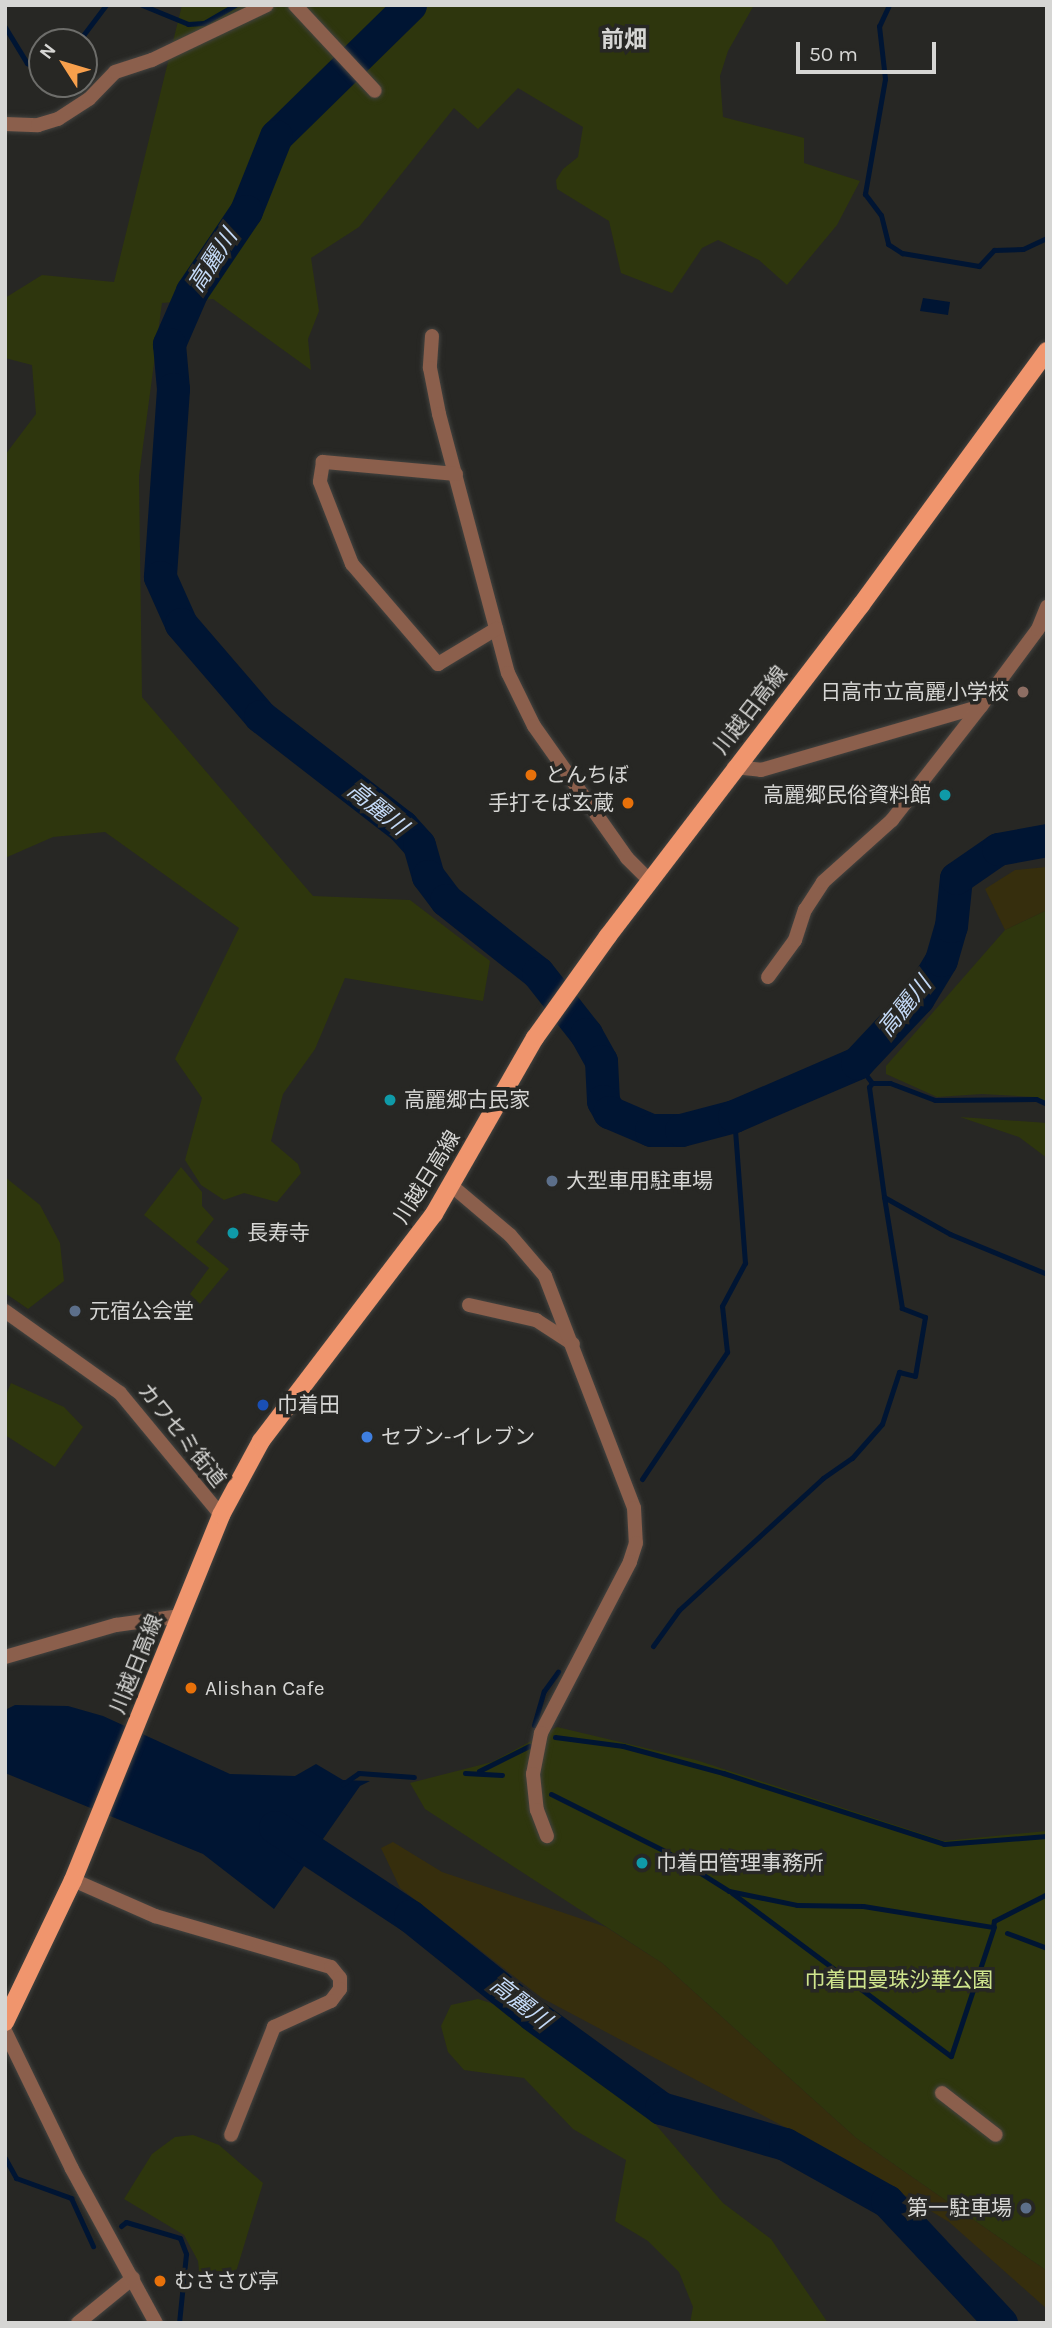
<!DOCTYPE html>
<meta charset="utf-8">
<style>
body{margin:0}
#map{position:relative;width:1052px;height:2328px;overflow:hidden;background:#272724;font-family:Karla,"Noto Sans JP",sans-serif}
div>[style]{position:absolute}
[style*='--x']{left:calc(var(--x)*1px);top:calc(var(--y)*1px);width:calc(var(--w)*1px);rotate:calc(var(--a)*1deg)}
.green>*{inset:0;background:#2e360d}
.sand>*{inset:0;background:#362e0d}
.water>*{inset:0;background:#001533}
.stream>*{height:5px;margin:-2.5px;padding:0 2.5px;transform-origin:2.5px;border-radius:2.5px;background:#001533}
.river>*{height:33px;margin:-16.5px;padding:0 16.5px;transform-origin:16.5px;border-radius:16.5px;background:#001533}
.roads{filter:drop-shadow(0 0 2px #434340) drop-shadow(0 0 2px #434340)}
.pedestrian>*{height:14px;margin:-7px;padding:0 7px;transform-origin:7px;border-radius:7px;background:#8b5f4c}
.minor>*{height:14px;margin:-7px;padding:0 7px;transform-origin:7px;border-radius:7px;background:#8b5f4c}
.tertiary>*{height:14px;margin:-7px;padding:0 7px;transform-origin:7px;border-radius:7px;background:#8b5f4c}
.primary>*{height:18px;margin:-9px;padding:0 9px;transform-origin:9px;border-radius:9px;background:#f0956d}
.dots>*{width:19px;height:19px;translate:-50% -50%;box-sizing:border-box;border:4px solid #272724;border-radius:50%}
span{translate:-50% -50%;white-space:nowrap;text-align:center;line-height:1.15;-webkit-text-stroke:7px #272724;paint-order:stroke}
.poi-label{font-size:21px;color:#d6d6d4}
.right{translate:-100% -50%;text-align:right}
.left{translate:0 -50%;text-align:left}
.street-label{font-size:21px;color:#d6d6d4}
.park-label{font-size:21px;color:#cfe58d}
.neighbourhood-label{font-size:23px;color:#d6d6d4;font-weight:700}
.water-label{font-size:23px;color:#c4daf7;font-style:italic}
.frame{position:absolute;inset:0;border:7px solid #d6d6d4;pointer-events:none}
.north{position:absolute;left:28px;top:28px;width:70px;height:70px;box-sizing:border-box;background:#272724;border:2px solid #6d6d6a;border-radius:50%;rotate:307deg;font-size:19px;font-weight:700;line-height:28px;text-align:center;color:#d6d6d4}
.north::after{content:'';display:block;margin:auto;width:24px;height:32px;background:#f8a04c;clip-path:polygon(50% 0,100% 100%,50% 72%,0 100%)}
.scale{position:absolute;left:796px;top:42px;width:140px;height:32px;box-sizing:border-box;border:4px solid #d6d6d4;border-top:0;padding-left:9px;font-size:21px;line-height:24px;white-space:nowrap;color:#d6d6d4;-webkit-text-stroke:5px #272724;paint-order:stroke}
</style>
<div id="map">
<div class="green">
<div style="clip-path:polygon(182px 5px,754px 5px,728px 51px,720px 76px,723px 117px,804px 138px,804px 163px,860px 181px,837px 225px,787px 285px,759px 260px,718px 240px,702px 248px,672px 293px,621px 273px,609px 221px,557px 189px,556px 180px,563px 169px,578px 157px,583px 127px,518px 88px,478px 129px,454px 108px,359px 227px,311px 258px,319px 311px,308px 339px,311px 370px,213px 299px,162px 303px,139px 476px,142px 697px,313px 896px,410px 900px,490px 961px,483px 1001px,345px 978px,315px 1049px,283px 1094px,271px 1141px,298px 1164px,301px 1173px,277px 1202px,244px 1193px,224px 1200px,201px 1185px,185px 1160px,202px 1098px,175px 1059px,239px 928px,105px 832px,53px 837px,5px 858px,5px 455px,36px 414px,32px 365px,5px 358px,5px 298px,42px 275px,114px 282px)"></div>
<div style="clip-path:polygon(1047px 910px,1047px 1102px,1035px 1097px,982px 1094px,937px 1097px,886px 1074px,886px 1066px,1005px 930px)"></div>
<div style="clip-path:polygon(960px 1117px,1047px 1123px,1047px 1158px,1019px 1137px)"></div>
<div style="clip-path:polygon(181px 1167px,202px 1192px,202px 1206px,214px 1219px,196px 1242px,229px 1269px,200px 1304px,190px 1294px,209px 1268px,144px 1215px)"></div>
<div style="clip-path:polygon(5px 1177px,40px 1205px,60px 1243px,64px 1281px,28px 1309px,5px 1293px)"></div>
<div style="clip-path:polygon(11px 1383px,64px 1407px,83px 1427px,55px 1467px,5px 1435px,5px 1397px)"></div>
<div style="clip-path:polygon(557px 1727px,696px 1760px,944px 1841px,1047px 1831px,1047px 2271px,856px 2138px,662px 1963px,425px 1809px,410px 1783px,492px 1762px)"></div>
<div style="clip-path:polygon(478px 1999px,516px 2011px,530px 2028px,608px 2088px,632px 2097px,723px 2203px,771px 2239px,828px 2323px,690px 2323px,693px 2307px,679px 2272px,648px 2241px,615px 2221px,626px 2160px,573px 2129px,524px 2078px,464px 2070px,448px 2052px,441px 2026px,451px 2005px)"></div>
<div style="clip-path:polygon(193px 2135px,219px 2145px,263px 2183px,236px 2272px,215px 2271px,200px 2280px,198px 2261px,184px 2235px,124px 2199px,152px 2154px,175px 2137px)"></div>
</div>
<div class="sand">
<div style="clip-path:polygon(1047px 867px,1047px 910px,1005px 930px,985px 889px,1015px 870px)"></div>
<div style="clip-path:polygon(393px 1842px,442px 1872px,606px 1927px,662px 1963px,856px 2138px,1047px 2271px,1047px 2309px,949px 2222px,843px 2158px,542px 1998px,400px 1888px,381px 1848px)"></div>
</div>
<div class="water">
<div style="clip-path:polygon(923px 298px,950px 302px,948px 315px,920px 311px)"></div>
<div style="clip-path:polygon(15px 1705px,68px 1706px,103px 1716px,230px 1774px,295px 1776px,316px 1764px,343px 1780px,370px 1781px,360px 1786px,274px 1909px,203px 1854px,5px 1773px,5px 1710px)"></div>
</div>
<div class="stream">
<div style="--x:142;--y:5;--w:50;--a:22.4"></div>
<div style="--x:188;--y:24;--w:16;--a:-4"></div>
<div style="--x:204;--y:23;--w:36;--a:-30"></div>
<div style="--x:889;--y:5;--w:23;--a:115"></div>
<div style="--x:879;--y:26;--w:53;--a:83.5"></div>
<div style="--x:885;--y:79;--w:117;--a:99.9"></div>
<div style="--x:865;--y:194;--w:26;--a:53"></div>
<div style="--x:881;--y:215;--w:30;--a:76"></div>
<div style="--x:888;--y:244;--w:17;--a:33"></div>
<div style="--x:902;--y:253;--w:78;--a:9.6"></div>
<div style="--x:979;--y:266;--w:22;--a:-47"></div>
<div style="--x:994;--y:250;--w:29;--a:-2"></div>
<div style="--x:1023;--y:249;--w:26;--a:-25"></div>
<div style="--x:5;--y:27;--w:42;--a:58.6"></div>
<div style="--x:27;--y:63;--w:17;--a:31"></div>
<div style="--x:78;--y:42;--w:46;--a:-52.9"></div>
<div style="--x:857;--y:1063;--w:25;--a:53"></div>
<div style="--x:872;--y:1083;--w:18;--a:0"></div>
<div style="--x:890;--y:1083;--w:48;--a:20.7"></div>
<div style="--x:935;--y:1100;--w:101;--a:-0.6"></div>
<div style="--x:1036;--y:1099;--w:12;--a:24"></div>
<div style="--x:872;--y:1083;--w:5;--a:127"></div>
<div style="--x:869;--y:1087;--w:111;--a:82.2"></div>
<div style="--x:884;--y:1197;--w:76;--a:29.3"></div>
<div style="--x:950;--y:1234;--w:105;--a:22.4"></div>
<div style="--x:642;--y:1479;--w:153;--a:-56.2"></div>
<div style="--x:727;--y:1352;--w:46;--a:-96.2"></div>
<div style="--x:722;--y:1306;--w:49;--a:-61.9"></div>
<div style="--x:745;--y:1263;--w:147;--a:-94.3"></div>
<div style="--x:653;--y:1646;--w:44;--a:-54.2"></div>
<div style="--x:679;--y:1610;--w:195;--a:-42.5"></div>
<div style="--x:823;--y:1478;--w:35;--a:-35"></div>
<div style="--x:852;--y:1458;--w:45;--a:-48.6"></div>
<div style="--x:882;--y:1424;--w:55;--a:-71.9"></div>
<div style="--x:899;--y:1372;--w:16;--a:14"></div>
<div style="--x:915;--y:1376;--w:60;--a:-80.4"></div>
<div style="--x:925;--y:1317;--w:25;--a:-159"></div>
<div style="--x:902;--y:1308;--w:112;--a:-99.2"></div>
<div style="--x:534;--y:1725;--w:35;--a:-74"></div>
<div style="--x:544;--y:1691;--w:24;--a:-54"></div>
<div style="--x:555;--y:1737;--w:69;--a:7.5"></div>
<div style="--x:623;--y:1746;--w:104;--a:15.1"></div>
<div style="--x:723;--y:1773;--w:232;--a:17.8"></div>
<div style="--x:944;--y:1844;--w:103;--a:-4.4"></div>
<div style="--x:479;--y:1771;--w:56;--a:-26.6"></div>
<div style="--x:465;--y:1773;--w:37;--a:3"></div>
<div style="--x:343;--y:1784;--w:19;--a:-35"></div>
<div style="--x:359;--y:1773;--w:55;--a:4.2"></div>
<div style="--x:551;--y:1794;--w:130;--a:26.6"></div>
<div style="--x:667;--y:1852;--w:73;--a:32.2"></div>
<div style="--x:729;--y:1891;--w:69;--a:11.6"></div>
<div style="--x:797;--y:1905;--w:66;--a:0.9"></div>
<div style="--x:863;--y:1906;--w:132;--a:9.2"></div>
<div style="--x:993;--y:1927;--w:6;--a:-81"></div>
<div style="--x:994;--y:1921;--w:59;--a:-27"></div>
<div style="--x:732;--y:1893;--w:273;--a:36.7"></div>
<div style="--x:951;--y:2056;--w:136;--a:-71.6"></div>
<div style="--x:1007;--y:1933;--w:43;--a:20.6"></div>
<div style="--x:5;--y:2158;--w:23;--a:61"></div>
<div style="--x:16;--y:2178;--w:59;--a:20"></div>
<div style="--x:71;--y:2198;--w:53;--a:65.4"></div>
<div style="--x:121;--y:2226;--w:6;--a:-39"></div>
<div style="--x:126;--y:2222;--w:56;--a:16.5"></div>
<div style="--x:180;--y:2238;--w:17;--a:69"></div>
<div style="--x:186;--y:2254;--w:69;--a:95.8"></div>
</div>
<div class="river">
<div style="--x:410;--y:5;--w:187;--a:135.6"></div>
<div style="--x:276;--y:136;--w:81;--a:111.8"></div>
<div style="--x:246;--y:211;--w:97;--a:124"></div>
<div style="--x:192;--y:291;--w:58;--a:113.5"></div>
<div style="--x:169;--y:344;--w:45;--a:84.9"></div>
<div style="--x:173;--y:389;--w:188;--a:94"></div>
<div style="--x:160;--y:577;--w:51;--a:65.9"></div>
<div style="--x:181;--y:624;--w:121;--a:49.3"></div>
<div style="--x:260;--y:716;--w:180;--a:37.8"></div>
<div style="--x:402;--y:826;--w:25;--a:48"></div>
<div style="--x:419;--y:845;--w:32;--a:74"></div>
<div style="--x:428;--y:876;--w:30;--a:53"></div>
<div style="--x:446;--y:900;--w:117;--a:38.4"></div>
<div style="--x:538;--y:973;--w:78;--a:51.8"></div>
<div style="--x:586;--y:1034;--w:31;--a:61"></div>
<div style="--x:601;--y:1061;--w:40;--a:87.1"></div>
<div style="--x:603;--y:1101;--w:13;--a:61"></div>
<div style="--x:609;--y:1112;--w:46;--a:23.2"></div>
<div style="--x:651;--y:1130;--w:30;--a:0"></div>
<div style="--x:681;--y:1130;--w:55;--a:-14.8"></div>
<div style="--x:734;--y:1116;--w:134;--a:-23.3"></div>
<div style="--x:857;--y:1063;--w:89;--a:-46.8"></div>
<div style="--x:918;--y:998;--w:44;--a:-58.8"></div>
<div style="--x:941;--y:960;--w:35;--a:-74"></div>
<div style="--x:951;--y:926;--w:48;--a:-84.1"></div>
<div style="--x:956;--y:878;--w:51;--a:-34.6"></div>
<div style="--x:998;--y:849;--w:50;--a:-10.4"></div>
<div style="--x:275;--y:1827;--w:162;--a:33.4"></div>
<div style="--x:410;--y:1916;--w:158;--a:38.8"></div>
<div style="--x:533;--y:2015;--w:158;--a:36"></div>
<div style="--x:661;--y:2108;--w:129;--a:16.2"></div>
<div style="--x:785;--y:2144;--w:117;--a:29.2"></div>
<div style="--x:887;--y:2201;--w:167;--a:46.9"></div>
</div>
<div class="roads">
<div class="pedestrian">
<div style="--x:469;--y:1305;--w:69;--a:12.6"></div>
<div style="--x:536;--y:1320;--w:44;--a:33"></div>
<div style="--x:942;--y:2093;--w:68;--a:37.9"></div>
</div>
<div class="minor">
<div style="--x:295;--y:5;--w:117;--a:47.1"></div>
<div style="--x:5;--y:124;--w:33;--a:2"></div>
<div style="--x:38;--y:125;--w:21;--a:-17"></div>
<div style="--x:58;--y:119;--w:37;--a:-33"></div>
<div style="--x:89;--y:99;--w:37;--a:-46"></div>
<div style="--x:115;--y:72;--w:39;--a:-18"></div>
<div style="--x:152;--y:60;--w:127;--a:-25.6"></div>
<div style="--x:432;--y:336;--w:32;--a:94"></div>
<div style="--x:430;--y:368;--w:47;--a:78.9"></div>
<div style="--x:439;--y:414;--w:268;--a:75.1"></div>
<div style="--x:508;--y:673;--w:59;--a:63.9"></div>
<div style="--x:534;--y:726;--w:161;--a:54.8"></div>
<div style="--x:627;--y:858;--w:31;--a:45"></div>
<div style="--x:456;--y:474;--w:134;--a:-174.8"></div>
<div style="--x:323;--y:462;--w:20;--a:99"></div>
<div style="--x:320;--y:482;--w:88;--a:68.7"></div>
<div style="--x:352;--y:564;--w:132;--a:49.3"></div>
<div style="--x:438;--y:664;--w:68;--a:-31.1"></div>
<div style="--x:734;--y:767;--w:27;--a:6"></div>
<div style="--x:761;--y:770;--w:229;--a:-16.2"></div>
<div style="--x:981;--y:706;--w:96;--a:-53.5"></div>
<div style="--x:1038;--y:629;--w:24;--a:-68"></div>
<div style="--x:768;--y:977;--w:46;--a:-53.9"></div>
<div style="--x:795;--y:940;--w:32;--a:-72"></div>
<div style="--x:805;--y:910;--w:33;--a:-57"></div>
<div style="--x:823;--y:882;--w:93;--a:-41.9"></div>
<div style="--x:892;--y:820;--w:145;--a:-52"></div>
<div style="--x:452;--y:1186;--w:76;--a:40.2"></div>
<div style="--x:510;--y:1235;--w:54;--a:49.5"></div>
<div style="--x:545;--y:1276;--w:248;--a:69"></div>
<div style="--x:634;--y:1508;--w:35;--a:87"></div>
<div style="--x:636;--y:1543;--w:20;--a:108"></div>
<div style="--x:630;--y:1562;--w:193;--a:117.5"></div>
<div style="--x:541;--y:1733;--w:42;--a:101"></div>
<div style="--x:533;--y:1774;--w:36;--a:84"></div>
<div style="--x:537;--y:1810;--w:28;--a:69"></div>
<div style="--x:5;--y:1311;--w:141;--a:35.5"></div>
<div style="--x:120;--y:1393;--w:158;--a:50.4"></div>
<div style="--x:5;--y:1657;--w:116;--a:-16.1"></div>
<div style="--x:116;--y:1625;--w:65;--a:-8"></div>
<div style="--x:73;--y:1880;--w:90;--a:23.7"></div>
<div style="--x:155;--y:1916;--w:183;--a:16.2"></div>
<div style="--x:331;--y:1967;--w:14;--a:51"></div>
<div style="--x:340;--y:1978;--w:11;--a:90"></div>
<div style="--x:340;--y:1989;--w:15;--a:127"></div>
<div style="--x:331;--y:2001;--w:63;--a:155.5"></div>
<div style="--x:274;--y:2027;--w:116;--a:111.7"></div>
<div style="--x:78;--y:2323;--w:71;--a:-39.3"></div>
</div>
<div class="tertiary">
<div style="--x:5;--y:2031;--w:153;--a:64.1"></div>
<div style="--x:72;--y:2169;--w:175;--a:61.4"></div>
</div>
<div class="primary">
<div style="--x:5;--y:2022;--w:157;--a:-64.4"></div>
<div style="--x:73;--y:1880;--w:394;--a:-67.9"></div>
<div style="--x:221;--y:1515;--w:84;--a:-61.6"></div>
<div style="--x:261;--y:1441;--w:285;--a:-52.7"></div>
<div style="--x:434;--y:1214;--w:203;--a:-60.2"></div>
<div style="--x:535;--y:1038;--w:125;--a:-54.4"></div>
<div style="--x:608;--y:936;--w:417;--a:-52.6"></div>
<div style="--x:861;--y:605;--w:315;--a:-53.8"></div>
</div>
</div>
<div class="dots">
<div style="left:1023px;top:692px;background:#8d6e63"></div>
<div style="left:531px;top:775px;background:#e8710a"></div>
<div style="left:945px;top:795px;background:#0f9aa8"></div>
<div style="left:628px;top:803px;background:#e8710a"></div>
<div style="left:390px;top:1100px;background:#0f9aa8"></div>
<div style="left:552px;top:1181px;background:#5c6f8a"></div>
<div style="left:233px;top:1233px;background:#0f9aa8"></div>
<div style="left:75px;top:1311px;background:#5c6f8a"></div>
<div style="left:263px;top:1405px;background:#1a4fb4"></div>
<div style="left:367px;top:1437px;background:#3f7fe0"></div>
<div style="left:191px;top:1688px;background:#e8710a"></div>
<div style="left:642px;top:1863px;background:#0f9aa8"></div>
<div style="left:1026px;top:2208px;background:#5c6f8a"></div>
<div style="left:160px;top:2281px;background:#e8710a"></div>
</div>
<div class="poi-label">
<span class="right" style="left:1009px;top:692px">日高市立高麗小学校</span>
<span class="left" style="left:545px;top:775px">とんちぼ</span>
<span class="right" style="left:931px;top:795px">高麗郷民俗資料館</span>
<span class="right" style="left:614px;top:803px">手打そば玄蔵</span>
<span class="left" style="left:404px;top:1100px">高麗郷古民家</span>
<span class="left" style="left:566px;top:1181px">大型車用駐車場</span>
<span class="left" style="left:247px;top:1233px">長寿寺</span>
<span class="left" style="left:89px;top:1311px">元宿公会堂</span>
<span class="left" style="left:277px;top:1405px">巾着田</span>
<span class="left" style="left:381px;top:1437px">セブン-イレブン</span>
<span class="left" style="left:205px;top:1688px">Alishan Cafe</span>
<span class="left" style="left:656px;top:1863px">巾着田管理事務所</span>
<span class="right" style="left:1012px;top:2208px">第一駐車場</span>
<span class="left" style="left:174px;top:2281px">むささび亭</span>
</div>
<div class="street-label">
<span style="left:750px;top:710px;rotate:-52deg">川越日高線</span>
<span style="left:427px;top:1177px;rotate:-58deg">川越日高線</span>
<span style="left:182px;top:1435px;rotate:51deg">カワセミ街道</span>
<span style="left:136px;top:1664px;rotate:-68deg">川越日高線</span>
</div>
<div class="park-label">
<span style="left:899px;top:1980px">巾着田曼珠沙華公園</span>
</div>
<div class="neighbourhood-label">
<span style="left:624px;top:40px">前畑</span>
</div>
<div class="water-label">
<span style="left:213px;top:261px;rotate:-57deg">高麗川</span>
<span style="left:377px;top:809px;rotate:39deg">高麗川</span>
<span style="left:905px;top:1007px;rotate:-51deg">高麗川</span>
<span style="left:520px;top:2003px;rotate:38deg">高麗川</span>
</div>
<div class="frame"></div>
<div class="north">N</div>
<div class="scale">50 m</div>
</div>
